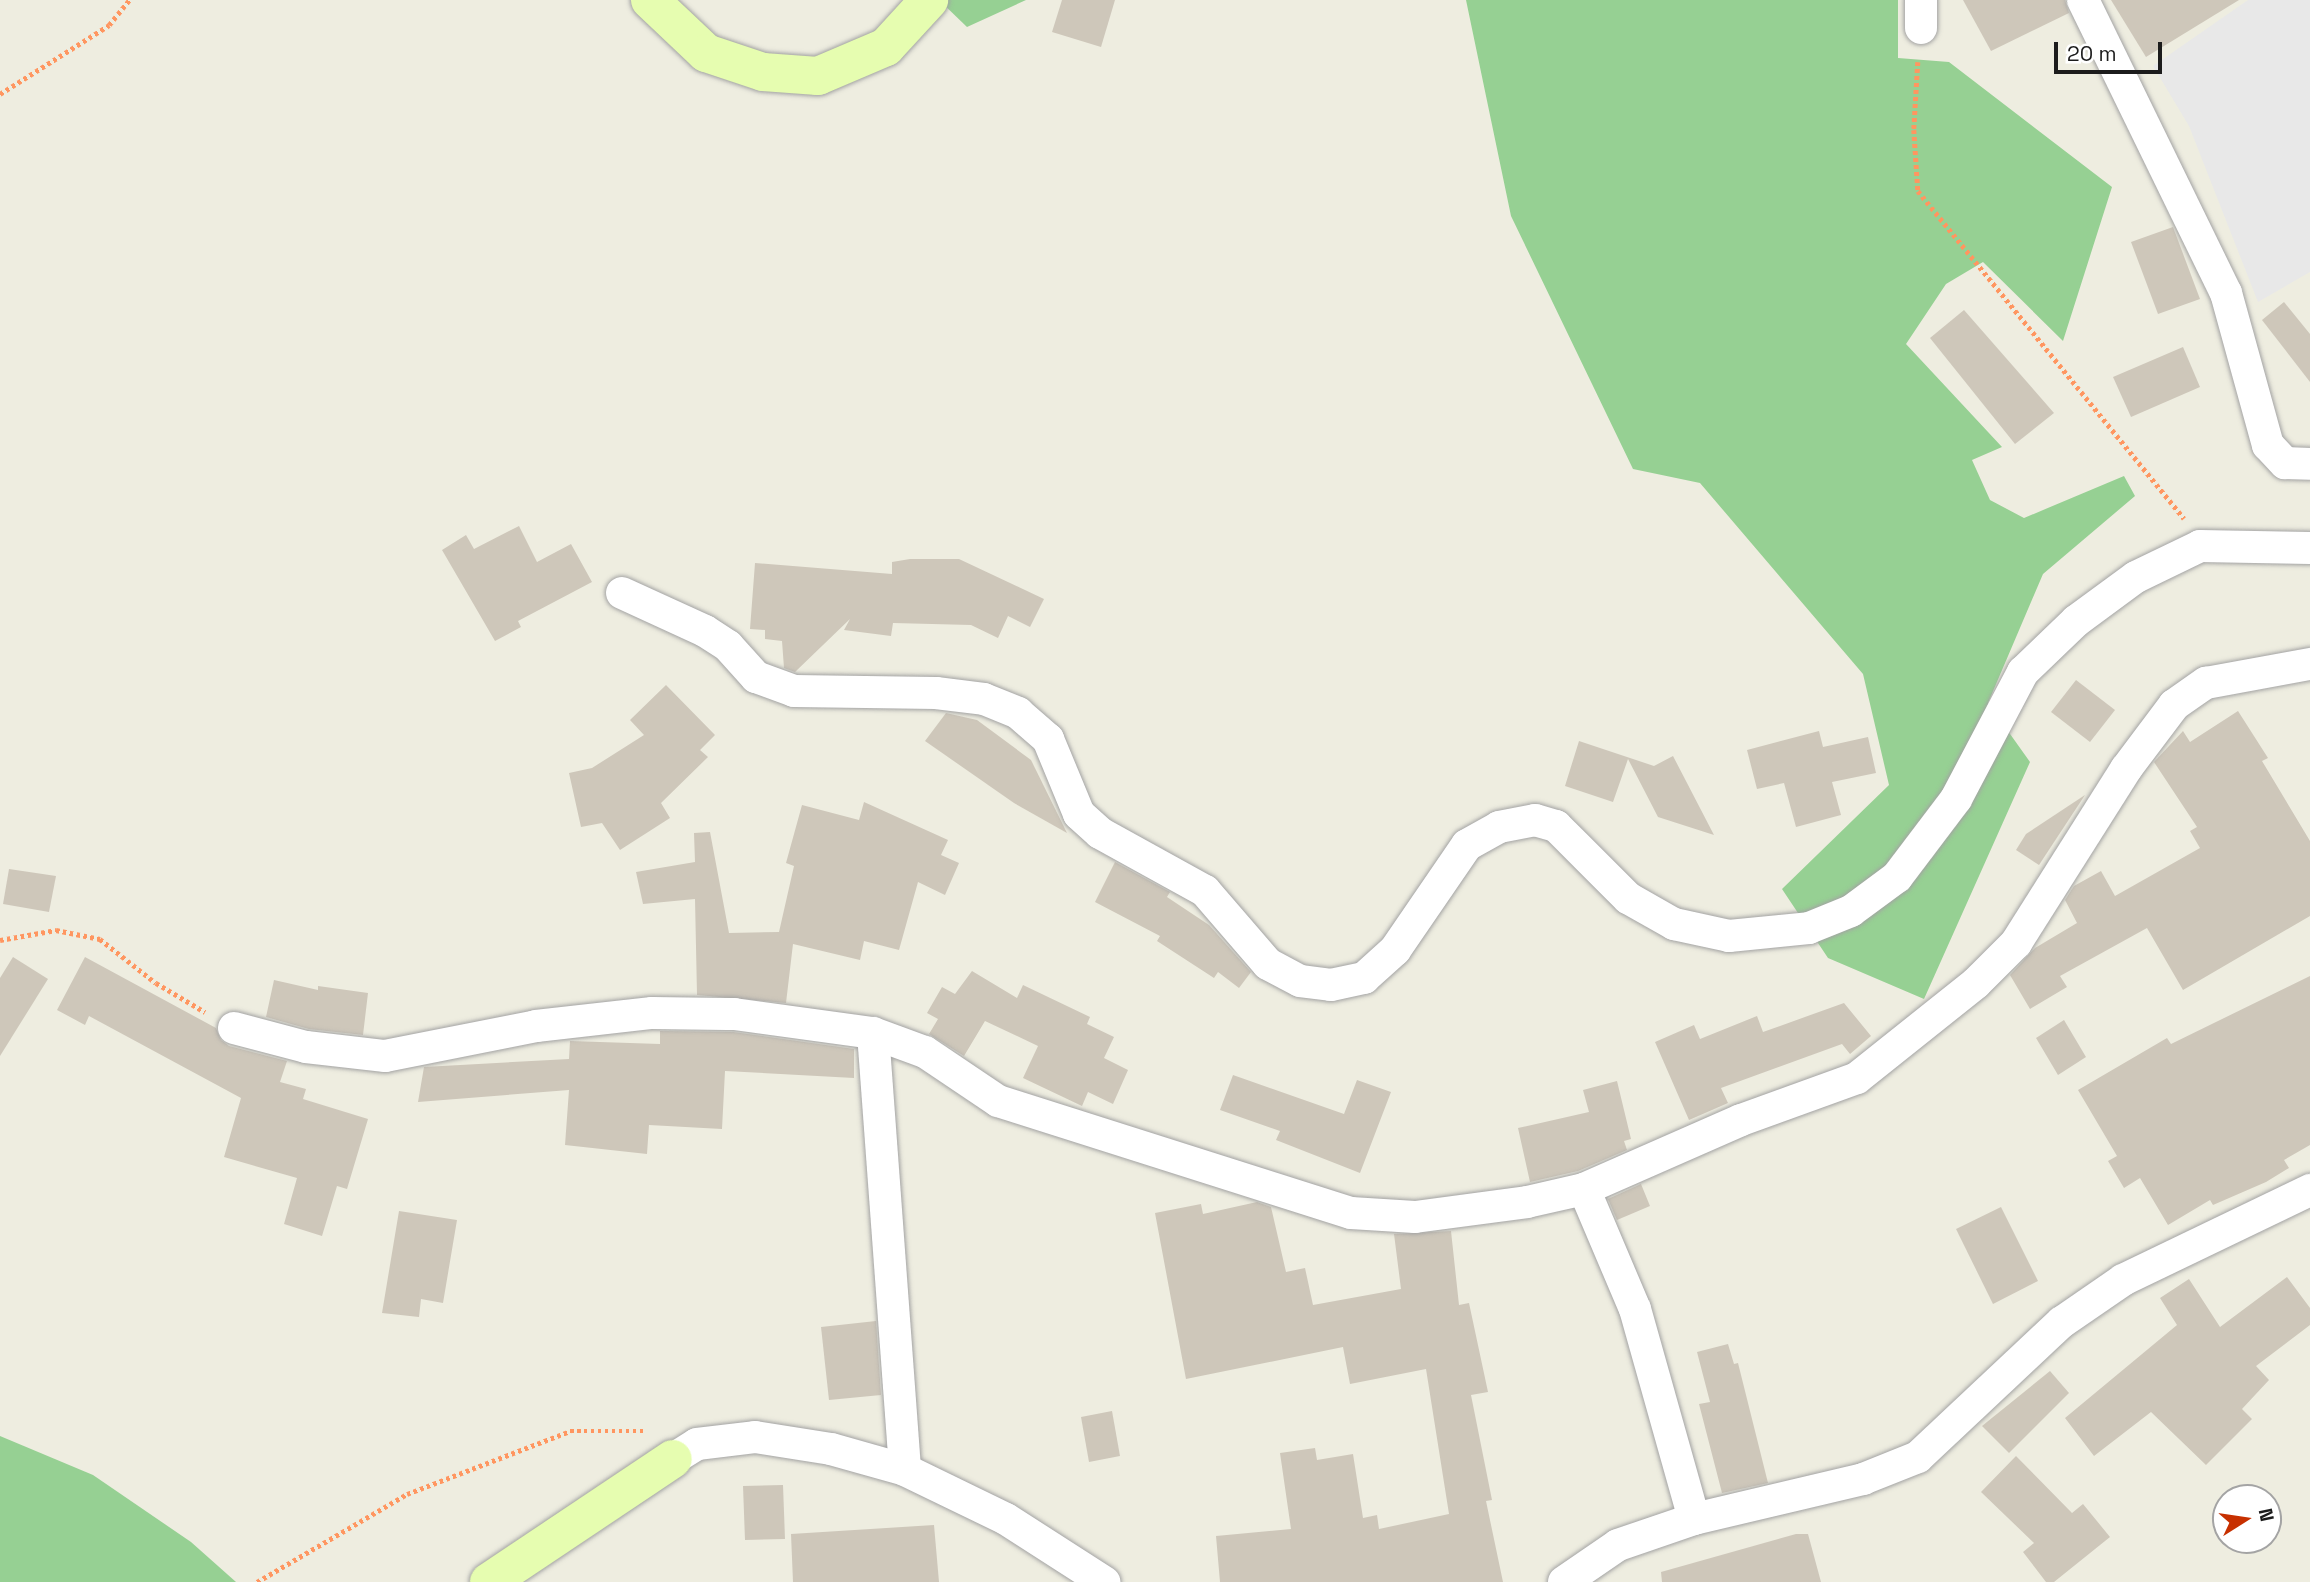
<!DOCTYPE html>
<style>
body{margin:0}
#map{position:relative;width:2310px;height:1582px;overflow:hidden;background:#eeede0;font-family:"Space Grotesk",sans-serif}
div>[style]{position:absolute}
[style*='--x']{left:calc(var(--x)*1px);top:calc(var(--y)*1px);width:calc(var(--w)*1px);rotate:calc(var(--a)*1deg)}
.forest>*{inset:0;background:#96d093}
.parking>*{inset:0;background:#e8e8e8}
.building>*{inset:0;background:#cec7ba}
.path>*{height:4.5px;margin-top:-2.25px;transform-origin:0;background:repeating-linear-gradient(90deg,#ff9660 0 3.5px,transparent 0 7px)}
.roads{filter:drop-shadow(0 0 2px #a3a3a3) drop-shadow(0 0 2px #a3a3a3)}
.street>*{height:32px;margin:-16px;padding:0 16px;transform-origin:16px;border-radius:16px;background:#fff}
.secondary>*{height:38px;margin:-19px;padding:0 19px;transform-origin:19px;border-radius:19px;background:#e6fdb0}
span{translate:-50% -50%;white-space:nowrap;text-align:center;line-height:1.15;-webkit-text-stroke:6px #fff;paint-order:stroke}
.north{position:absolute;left:2212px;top:1484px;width:70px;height:70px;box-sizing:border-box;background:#fff;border:2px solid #a4a4a4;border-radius:50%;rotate:78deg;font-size:19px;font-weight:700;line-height:28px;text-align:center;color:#1c1c1c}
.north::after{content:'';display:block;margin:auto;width:24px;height:32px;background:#c73000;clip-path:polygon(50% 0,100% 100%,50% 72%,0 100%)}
.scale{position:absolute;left:2054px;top:42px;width:108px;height:32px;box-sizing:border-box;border:4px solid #1c1c1c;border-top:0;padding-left:9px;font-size:21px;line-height:24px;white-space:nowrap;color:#1c1c1c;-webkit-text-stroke:5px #fff;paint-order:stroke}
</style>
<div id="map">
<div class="forest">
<div style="clip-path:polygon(939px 0,1026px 0,967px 27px)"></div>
<div style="clip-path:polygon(1466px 0,1898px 0,1898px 58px,1949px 62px,2112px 187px,2063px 341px,1983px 262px,1946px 284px,1906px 344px,2002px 447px,1972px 460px,1990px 500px,2024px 518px,2124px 476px,2135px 496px,2043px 574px,1988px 703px,2030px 762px,1924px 999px,1828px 958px,1782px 889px,1889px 785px,1863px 674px,1700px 483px,1633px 469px,1511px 216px)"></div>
<div style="clip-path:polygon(0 1436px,93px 1475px,191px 1542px,236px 1582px,0 1582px)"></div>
</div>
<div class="parking">
<div style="clip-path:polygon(2248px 0,2310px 0,2310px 272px,2258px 302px,2189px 126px,2153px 66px)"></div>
</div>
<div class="building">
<div style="clip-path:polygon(1062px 0,1115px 0,1101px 47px,1052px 32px)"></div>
<div style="clip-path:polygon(1963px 0,2065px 0,2069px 13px,1991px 51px)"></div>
<div style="clip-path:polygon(2111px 0,2239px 0,2146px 57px)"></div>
<div style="clip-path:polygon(2173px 227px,2200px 299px,2158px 314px,2131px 242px)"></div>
<div style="clip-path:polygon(2284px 302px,2310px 334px,2310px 382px,2262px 320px)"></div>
<div style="clip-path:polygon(1964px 310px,2054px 413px,2015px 444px,1930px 338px)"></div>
<div style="clip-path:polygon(2183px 347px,2200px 387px,2131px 417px,2113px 377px)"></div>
<div style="clip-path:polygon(519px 526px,537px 562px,571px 544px,592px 582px,518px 621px,521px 627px,495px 641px,442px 550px,466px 535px,474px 549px)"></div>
<div style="clip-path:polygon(910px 559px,959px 559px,1044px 599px,1030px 627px,1008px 616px,998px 638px,971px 625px,893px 623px,891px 636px,844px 630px,850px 619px,795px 672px,784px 668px,782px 641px,765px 639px,765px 630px,750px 629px,755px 563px,892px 574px,892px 562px)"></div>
<div style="clip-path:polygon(2076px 680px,2115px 710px,2090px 742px,2051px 712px)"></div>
<div style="clip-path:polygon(666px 685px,715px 735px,700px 750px,708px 757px,661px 803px,670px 818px,620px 850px,602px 823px,581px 827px,569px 773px,592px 768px,644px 735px,630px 720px)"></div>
<div style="clip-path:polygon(2238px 711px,2268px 758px,2262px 761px,2310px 841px,2310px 916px,2183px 990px,2147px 928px,2060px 976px,2067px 987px,2030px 1009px,2010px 975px,2035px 948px,2077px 923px,2065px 900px,2074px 886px,2101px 871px,2115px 896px,2200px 848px,2190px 831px,2197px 827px,2154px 762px,2183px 731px,2190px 742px)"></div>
<div style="clip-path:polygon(946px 713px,977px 720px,1031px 760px,1067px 833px,1014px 803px,925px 741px)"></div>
<div style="clip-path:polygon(1819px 731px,1823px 747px,1868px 737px,1876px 773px,1832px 782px,1841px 815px,1796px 827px,1784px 783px,1757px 789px,1747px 750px)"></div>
<div style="clip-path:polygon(1579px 741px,1654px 766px,1673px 756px,1714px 835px,1658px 817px,1628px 759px,1613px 802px,1565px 786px)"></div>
<div style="clip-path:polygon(2085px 795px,2039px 865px,2016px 850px,2026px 834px)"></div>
<div style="clip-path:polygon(864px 802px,948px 840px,941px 855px,959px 863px,945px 895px,918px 882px,899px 950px,864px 941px,860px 960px,793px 944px,786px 1003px,697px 995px,695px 899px,643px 904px,636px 872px,695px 862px,694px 833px,710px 832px,729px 933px,779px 932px,794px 866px,786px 863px,802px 805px,859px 820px)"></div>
<div style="clip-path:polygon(1115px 862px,1170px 892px,1167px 897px,1209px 925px,1251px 972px,1239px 988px,1218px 972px,1214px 978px,1157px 941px,1160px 936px,1095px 902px)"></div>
<div style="clip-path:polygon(9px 869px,56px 876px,49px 912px,3px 904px)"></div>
<div style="clip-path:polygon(13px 957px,48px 979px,0 1056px,0 978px)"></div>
<div style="clip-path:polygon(85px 957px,216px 1028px,221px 1040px,229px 1046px,287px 1061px,280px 1082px,306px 1089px,303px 1099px,368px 1119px,347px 1189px,337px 1186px,322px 1236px,284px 1224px,297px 1178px,224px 1157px,241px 1098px,89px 1016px,85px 1025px,57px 1010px)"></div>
<div style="clip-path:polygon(972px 971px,1017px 998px,1023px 985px,1090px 1017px,1087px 1024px,1114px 1037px,1104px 1058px,1128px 1070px,1113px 1104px,1088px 1092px,1082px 1106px,1023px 1078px,1038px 1046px,985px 1021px,964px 1056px,929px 1034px,938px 1019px,927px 1013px,942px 987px,955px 994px)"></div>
<div style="clip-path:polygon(2310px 976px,2310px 1145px,2284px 1160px,2289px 1168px,2266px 1182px,2213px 1205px,2210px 1200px,2168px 1225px,2140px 1178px,2124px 1188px,2108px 1161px,2117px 1156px,2078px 1090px,2167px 1038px,2171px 1044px)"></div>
<div style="clip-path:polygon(274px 980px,318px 990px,318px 986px,368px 993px,363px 1035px,309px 1029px,266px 1017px)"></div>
<div style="clip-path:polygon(1844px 1003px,1871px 1036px,1850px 1054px,1842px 1044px,1721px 1088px,1728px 1103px,1689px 1120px,1655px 1042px,1694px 1025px,1700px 1039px,1757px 1016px,1763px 1032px)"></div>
<div style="clip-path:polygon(2064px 1020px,2086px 1057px,2058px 1075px,2036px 1038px)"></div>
<div style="clip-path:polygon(660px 1031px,733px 1032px,854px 1049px,854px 1078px,725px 1071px,722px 1129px,649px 1125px,647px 1154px,565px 1145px,569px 1090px,418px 1102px,424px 1067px,569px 1059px,570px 1041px,660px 1044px)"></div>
<div style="clip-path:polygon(1233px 1075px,1344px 1114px,1357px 1080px,1391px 1092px,1360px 1173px,1276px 1140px,1280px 1131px,1220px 1110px)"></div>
<div style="clip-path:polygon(1617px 1081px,1631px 1139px,1624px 1141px,1627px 1150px,1578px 1171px,1530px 1182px,1518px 1128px,1589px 1112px,1583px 1090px)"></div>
<div style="clip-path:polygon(1641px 1184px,1650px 1206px,1617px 1220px,1608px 1199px)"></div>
<div style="clip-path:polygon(1257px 1202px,1271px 1207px,1286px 1272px,1305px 1268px,1313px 1305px,1401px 1289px,1394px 1234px,1451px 1231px,1459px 1305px,1469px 1303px,1488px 1392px,1471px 1395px,1492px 1500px,1486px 1501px,1503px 1582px,1220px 1582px,1216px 1536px,1291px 1529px,1280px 1453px,1315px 1448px,1317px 1460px,1353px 1454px,1363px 1518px,1377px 1515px,1379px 1529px,1449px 1514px,1426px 1369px,1350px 1384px,1343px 1347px,1186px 1379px,1155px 1213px,1201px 1204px,1203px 1214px)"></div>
<div style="clip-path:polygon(2001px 1207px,2038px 1281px,1993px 1304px,1956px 1229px)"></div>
<div style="clip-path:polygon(399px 1211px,457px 1220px,443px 1303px,421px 1299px,419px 1317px,382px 1313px)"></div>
<div style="clip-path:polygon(2287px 1277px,2310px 1308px,2310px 1325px,2256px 1366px,2269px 1380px,2242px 1409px,2252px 1419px,2206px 1465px,2151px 1412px,2094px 1456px,2065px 1418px,2177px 1325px,2160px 1298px,2189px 1279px,2220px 1327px)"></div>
<div style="clip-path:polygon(876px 1321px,881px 1395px,829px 1400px,821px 1327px)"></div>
<div style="clip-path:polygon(1728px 1344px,1734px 1364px,1738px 1363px,1768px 1483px,1722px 1493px,1699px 1404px,1710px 1402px,1697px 1352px)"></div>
<div style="clip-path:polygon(2050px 1371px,2069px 1393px,2009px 1453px,1982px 1426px)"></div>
<div style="clip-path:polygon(1112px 1411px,1120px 1456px,1089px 1462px,1081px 1417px)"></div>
<div style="clip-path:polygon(2016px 1456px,2072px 1513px,2083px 1504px,2110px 1537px,2054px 1582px,2046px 1582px,2023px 1552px,2034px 1543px,1981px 1492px)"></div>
<div style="clip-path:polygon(783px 1485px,785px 1539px,745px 1540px,743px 1486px)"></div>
<div style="clip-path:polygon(934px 1525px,939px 1582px,793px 1582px,791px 1534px)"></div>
<div style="clip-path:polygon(1796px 1534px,1808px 1534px,1821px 1582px,1662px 1582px,1661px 1572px)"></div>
</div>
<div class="path">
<div style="--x:1918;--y:62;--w:68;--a:93.4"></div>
<div style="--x:1914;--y:130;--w:61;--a:86.2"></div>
<div style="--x:1918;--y:191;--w:422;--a:50.9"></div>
<div style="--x:0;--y:94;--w:129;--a:-32.3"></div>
<div style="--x:109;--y:25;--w:32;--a:-51"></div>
<div style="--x:0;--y:940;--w:57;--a:-10.1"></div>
<div style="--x:56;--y:930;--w:45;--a:11.6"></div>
<div style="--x:100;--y:939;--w:71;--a:38.2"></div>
<div style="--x:156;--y:983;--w:57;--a:30.6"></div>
<div style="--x:257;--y:1582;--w:174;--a:-30.4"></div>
<div style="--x:407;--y:1494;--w:175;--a:-21.1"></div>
<div style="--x:570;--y:1431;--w:76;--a:0"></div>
</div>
<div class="roads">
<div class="street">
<div style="--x:2083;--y:0;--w:326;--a:64"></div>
<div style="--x:2226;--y:293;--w:158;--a:74.6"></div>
<div style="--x:2268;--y:445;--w:25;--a:47"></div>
<div style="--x:2285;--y:463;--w:25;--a:2"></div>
<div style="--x:1921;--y:28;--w:28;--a:-90"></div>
<div style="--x:622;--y:593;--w:91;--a:24.6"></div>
<div style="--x:705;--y:631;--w:27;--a:33"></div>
<div style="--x:728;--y:646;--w:42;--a:47.9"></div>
<div style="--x:756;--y:677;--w:40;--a:20.2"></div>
<div style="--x:794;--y:691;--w:142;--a:0.8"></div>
<div style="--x:936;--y:693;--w:48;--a:7.1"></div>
<div style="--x:984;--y:699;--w:37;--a:22"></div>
<div style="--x:1018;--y:713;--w:40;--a:41"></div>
<div style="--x:1048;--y:739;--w:81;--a:67.5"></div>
<div style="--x:1079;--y:814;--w:28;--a:42"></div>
<div style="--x:1100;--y:833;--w:120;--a:28.9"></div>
<div style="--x:1205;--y:891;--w:96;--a:49.2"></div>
<div style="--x:1268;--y:964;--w:36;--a:28"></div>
<div style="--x:1300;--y:981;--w:31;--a:7"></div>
<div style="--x:1331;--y:985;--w:34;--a:-12"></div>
<div style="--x:1364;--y:978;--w:42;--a:-42.1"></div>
<div style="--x:1395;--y:950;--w:127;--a:-55.6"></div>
<div style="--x:1467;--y:845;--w:37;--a:-29"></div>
<div style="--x:1499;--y:827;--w:37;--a:-11"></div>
<div style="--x:1535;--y:820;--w:22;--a:16"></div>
<div style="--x:1556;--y:826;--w:102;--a:45"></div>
<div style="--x:1628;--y:898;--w:53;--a:29.5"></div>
<div style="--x:1674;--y:924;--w:56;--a:12.3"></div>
<div style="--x:1729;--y:936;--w:80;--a:-5.7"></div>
<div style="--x:1809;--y:928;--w:45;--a:-22"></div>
<div style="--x:1851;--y:911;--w:57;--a:-36.5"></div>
<div style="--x:1897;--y:877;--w:98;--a:-52.9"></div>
<div style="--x:1956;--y:799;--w:144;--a:-62.2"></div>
<div style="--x:2023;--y:672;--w:74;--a:-43.9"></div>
<div style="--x:2076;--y:621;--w:74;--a:-36.3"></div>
<div style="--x:2136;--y:577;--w:71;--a:-25.8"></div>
<div style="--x:2200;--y:546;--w:110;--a:1"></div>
<div style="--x:234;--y:1028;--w:74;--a:14.8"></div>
<div style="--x:306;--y:1047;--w:80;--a:6.5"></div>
<div style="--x:385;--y:1056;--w:154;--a:-11.2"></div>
<div style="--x:536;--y:1026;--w:117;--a:-6.4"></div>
<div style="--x:652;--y:1013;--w:82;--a:0.7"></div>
<div style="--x:734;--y:1014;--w:140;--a:7.8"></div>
<div style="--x:873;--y:1033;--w:55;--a:20.1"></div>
<div style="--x:925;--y:1052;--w:88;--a:33.9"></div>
<div style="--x:998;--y:1101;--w:370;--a:17.6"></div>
<div style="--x:1351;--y:1213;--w:64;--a:3.6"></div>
<div style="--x:1415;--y:1217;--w:113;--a:-7.6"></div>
<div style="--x:1527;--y:1202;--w:58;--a:-12.8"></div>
<div style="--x:1584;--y:1189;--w:171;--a:-23.7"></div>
<div style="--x:1741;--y:1120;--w:123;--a:-19.9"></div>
<div style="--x:1857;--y:1078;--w:152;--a:-38.6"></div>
<div style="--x:1976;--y:983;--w:57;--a:-45"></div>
<div style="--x:2016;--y:943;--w:206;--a:-57.7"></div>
<div style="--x:2126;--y:769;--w:80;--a:-53.1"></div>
<div style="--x:2174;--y:705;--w:39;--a:-35"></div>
<div style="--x:2206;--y:683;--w:106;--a:-10.4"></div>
<div style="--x:873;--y:1033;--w:438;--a:85.8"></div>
<div style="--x:905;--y:1470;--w:112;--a:25.9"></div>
<div style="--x:1006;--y:1519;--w:117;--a:32.7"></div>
<div style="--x:1584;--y:1189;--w:130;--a:67"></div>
<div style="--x:1635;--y:1309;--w:218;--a:74.3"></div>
<div style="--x:673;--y:1459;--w:28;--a:-32"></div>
<div style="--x:697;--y:1444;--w:58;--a:-6.9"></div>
<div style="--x:755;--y:1437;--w:77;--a:9"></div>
<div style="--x:831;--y:1449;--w:77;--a:15.8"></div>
<div style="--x:1564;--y:1582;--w:65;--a:-34.4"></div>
<div style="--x:1618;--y:1545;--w:80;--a:-18.9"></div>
<div style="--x:1694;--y:1519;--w:174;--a:-13.3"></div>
<div style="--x:1863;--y:1479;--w:59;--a:-21.8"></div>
<div style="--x:1918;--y:1457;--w:197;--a:-43.2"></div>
<div style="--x:2062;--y:1322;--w:74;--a:-34.5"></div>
<div style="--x:2123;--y:1280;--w:208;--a:-25.7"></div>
</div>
<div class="secondary">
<div style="--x:650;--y:0;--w:77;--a:43.4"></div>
<div style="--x:706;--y:53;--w:60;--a:18.4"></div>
<div style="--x:763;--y:72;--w:55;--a:4.2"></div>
<div style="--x:818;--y:76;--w:74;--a:-23.1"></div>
<div style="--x:886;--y:47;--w:64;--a:-47.5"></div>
<div style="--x:489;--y:1582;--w:221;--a:-33.8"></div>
</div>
</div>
<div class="north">N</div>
<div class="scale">20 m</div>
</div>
